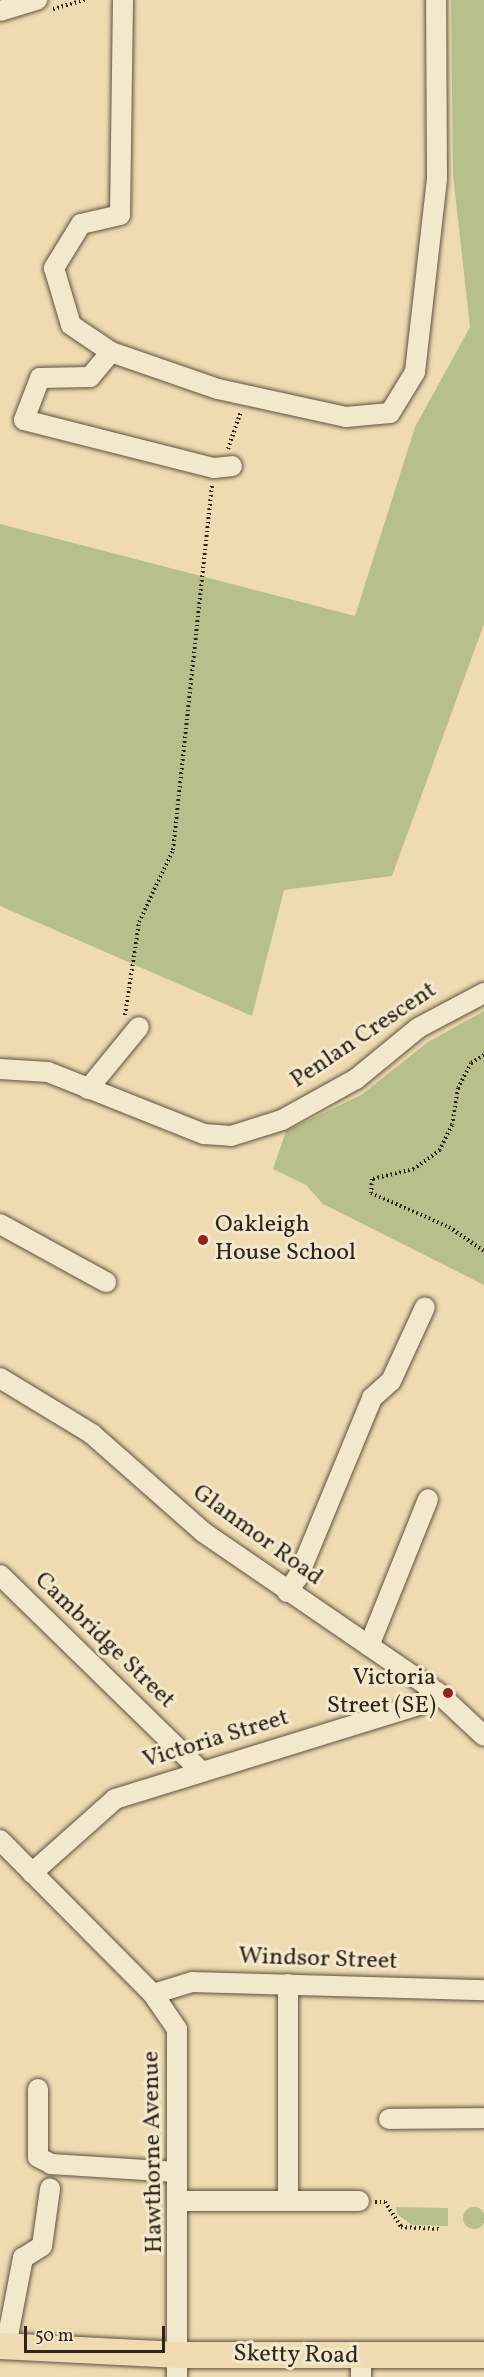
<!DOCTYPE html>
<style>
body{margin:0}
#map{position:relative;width:484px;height:2377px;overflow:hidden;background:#eedbb1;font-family:Vollkorn,serif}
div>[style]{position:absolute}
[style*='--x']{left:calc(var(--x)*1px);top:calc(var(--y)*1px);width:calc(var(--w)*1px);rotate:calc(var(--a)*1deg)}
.green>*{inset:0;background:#b7c08d}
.round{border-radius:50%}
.path>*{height:4px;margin-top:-2px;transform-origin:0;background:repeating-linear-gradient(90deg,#2f241a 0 1.5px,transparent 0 4.5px)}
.roads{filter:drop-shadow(0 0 2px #5f5240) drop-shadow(0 0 2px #5f5240)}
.minor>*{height:20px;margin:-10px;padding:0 10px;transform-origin:10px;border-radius:10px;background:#f4e8cc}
.major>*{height:26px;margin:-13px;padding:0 13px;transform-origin:13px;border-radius:13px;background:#eedbb1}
.dots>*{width:16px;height:16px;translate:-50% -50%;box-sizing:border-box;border:3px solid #f4e8cc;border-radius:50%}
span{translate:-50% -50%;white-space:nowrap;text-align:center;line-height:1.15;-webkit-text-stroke:6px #f4e8cc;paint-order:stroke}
.street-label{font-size:24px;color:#2f241a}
.poi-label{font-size:24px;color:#2f241a}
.left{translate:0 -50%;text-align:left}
.right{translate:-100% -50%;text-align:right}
.scale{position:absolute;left:24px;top:2326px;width:141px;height:27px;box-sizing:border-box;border:3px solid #2f241a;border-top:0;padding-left:8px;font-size:18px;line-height:21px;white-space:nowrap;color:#2f241a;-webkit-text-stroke:4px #f4e8cc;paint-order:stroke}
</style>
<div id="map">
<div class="green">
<div style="clip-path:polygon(451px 0,484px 0,484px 624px,392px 876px,284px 890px,252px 1016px,0 906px,0 524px,355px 616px,415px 427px,470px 327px,453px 175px)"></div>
<div style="clip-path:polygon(484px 1011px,484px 1285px,323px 1204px,306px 1185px,273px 1169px,286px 1131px,361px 1095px,428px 1042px)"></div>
<div class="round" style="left:463px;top:2207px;width:22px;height:22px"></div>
<div style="clip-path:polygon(396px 2207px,448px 2208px,448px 2226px,412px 2225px,397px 2214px)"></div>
</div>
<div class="path">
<div style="--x:53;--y:9;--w:33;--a:-16"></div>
<div style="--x:228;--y:449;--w:39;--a:-71"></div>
<div style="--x:125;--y:1015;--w:94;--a:-81.4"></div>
<div style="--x:139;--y:922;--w:80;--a:-64.7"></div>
<div style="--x:173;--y:850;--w:367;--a:-83.9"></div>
<div style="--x:484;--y:1055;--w:15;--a:148"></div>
<div style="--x:471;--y:1063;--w:28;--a:117"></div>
<div style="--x:458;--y:1088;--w:37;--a:99"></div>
<div style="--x:452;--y:1125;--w:28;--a:116"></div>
<div style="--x:440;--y:1150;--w:32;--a:144"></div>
<div style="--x:414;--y:1169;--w:43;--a:166.6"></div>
<div style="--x:372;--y:1179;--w:14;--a:94"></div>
<div style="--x:371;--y:1193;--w:85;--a:23.6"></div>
<div style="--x:449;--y:1227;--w:42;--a:34.4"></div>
<div style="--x:375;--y:2202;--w:10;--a:0"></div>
<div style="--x:385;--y:2202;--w:30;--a:57"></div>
<div style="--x:401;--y:2227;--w:39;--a:3"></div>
</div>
<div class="roads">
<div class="minor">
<div style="--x:123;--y:0;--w:215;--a:90.8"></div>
<div style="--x:120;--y:215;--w:40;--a:167"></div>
<div style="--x:81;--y:224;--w:52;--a:121.5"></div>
<div style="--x:54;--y:268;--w:59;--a:73.4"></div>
<div style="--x:71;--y:325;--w:48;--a:34"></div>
<div style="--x:111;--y:352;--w:113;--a:19.1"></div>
<div style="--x:218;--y:389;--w:131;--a:12.3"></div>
<div style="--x:346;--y:417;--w:44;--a:-5.2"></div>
<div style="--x:390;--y:413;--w:48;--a:-58.6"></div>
<div style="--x:415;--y:372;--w:194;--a:-83.5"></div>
<div style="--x:437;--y:179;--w:179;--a:-90.3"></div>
<div style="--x:0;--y:11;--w:39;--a:-17"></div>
<div style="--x:111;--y:352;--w:33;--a:130"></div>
<div style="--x:90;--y:377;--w:50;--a:178.9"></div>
<div style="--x:40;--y:378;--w:45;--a:110.9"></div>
<div style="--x:24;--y:420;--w:196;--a:14.2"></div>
<div style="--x:214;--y:468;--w:18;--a:-6"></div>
<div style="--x:0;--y:1069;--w:48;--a:3.6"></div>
<div style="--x:48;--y:1072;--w:168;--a:21.7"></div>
<div style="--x:204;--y:1134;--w:27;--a:4"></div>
<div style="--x:231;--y:1136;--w:53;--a:-17.4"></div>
<div style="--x:282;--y:1120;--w:85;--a:-29"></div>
<div style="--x:356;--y:1079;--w:80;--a:-39.4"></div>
<div style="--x:418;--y:1028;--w:75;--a:-27.9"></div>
<div style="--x:88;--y:1089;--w:80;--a:-50.6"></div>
<div style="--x:0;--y:1224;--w:121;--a:28.7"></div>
<div style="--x:0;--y:1378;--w:108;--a:31.3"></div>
<div style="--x:92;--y:1434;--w:148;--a:41.4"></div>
<div style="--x:203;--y:1532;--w:283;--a:34.4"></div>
<div style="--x:437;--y:1692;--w:64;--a:43.1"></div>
<div style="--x:0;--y:1575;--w:278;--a:44.3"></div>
<div style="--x:287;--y:1592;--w:19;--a:-54"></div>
<div style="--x:298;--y:1577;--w:194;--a:-67.5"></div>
<div style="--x:372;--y:1398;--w:25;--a:-42"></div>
<div style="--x:391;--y:1381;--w:81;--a:-65.3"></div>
<div style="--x:369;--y:1646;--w:158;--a:-68.1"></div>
<div style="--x:0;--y:1840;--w:217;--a:45.2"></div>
<div style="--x:153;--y:1994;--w:42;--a:55.6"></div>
<div style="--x:177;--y:2029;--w:348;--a:90"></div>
<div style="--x:32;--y:1873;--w:111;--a:-41.7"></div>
<div style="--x:115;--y:1799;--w:318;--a:-17.2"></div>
<div style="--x:419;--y:1705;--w:22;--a:-36"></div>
<div style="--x:153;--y:1994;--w:41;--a:-17.1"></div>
<div style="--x:192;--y:1982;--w:292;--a:1.6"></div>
<div style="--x:38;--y:2089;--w:68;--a:90"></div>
<div style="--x:38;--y:2157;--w:15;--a:28"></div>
<div style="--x:51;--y:2164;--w:126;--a:3.6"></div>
<div style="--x:389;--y:2119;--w:95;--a:-0.6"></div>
<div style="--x:178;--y:2201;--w:110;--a:0"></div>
<div style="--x:288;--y:2201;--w:217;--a:-90"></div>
<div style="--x:288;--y:2201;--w:71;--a:0"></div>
<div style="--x:6;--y:2346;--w:90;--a:-79.1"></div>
<div style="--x:23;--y:2258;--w:22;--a:-32"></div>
<div style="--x:42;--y:2246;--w:58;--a:-82"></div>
<div style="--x:361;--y:2357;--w:20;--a:90"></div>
</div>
<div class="major">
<div style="--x:0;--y:2346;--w:179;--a:2.9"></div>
<div style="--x:179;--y:2355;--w:305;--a:0"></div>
</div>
</div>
<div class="dots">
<div style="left:203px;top:1240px;background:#8f2418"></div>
<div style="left:448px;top:1693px;background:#8f2418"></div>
</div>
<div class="street-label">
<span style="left:364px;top:1036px;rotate:-34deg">Penlan Crescent</span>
<span style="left:257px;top:1536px;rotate:36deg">Glanmor Road</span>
<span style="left:104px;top:1641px;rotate:44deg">Cambridge Street</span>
<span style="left:216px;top:1740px;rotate:-17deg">Victoria Street</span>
<span style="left:318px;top:1960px;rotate:2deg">Windsor Street</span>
<span style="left:154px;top:2152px;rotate:-91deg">Hawthorne Avenue</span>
<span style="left:296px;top:2356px;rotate:1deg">Sketty Road</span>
</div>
<div class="poi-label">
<span class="left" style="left:215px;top:1240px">Oakleigh<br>House School</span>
<span class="right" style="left:436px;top:1693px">Victoria<br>Street (SE)</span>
</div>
<div class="scale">50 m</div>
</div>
